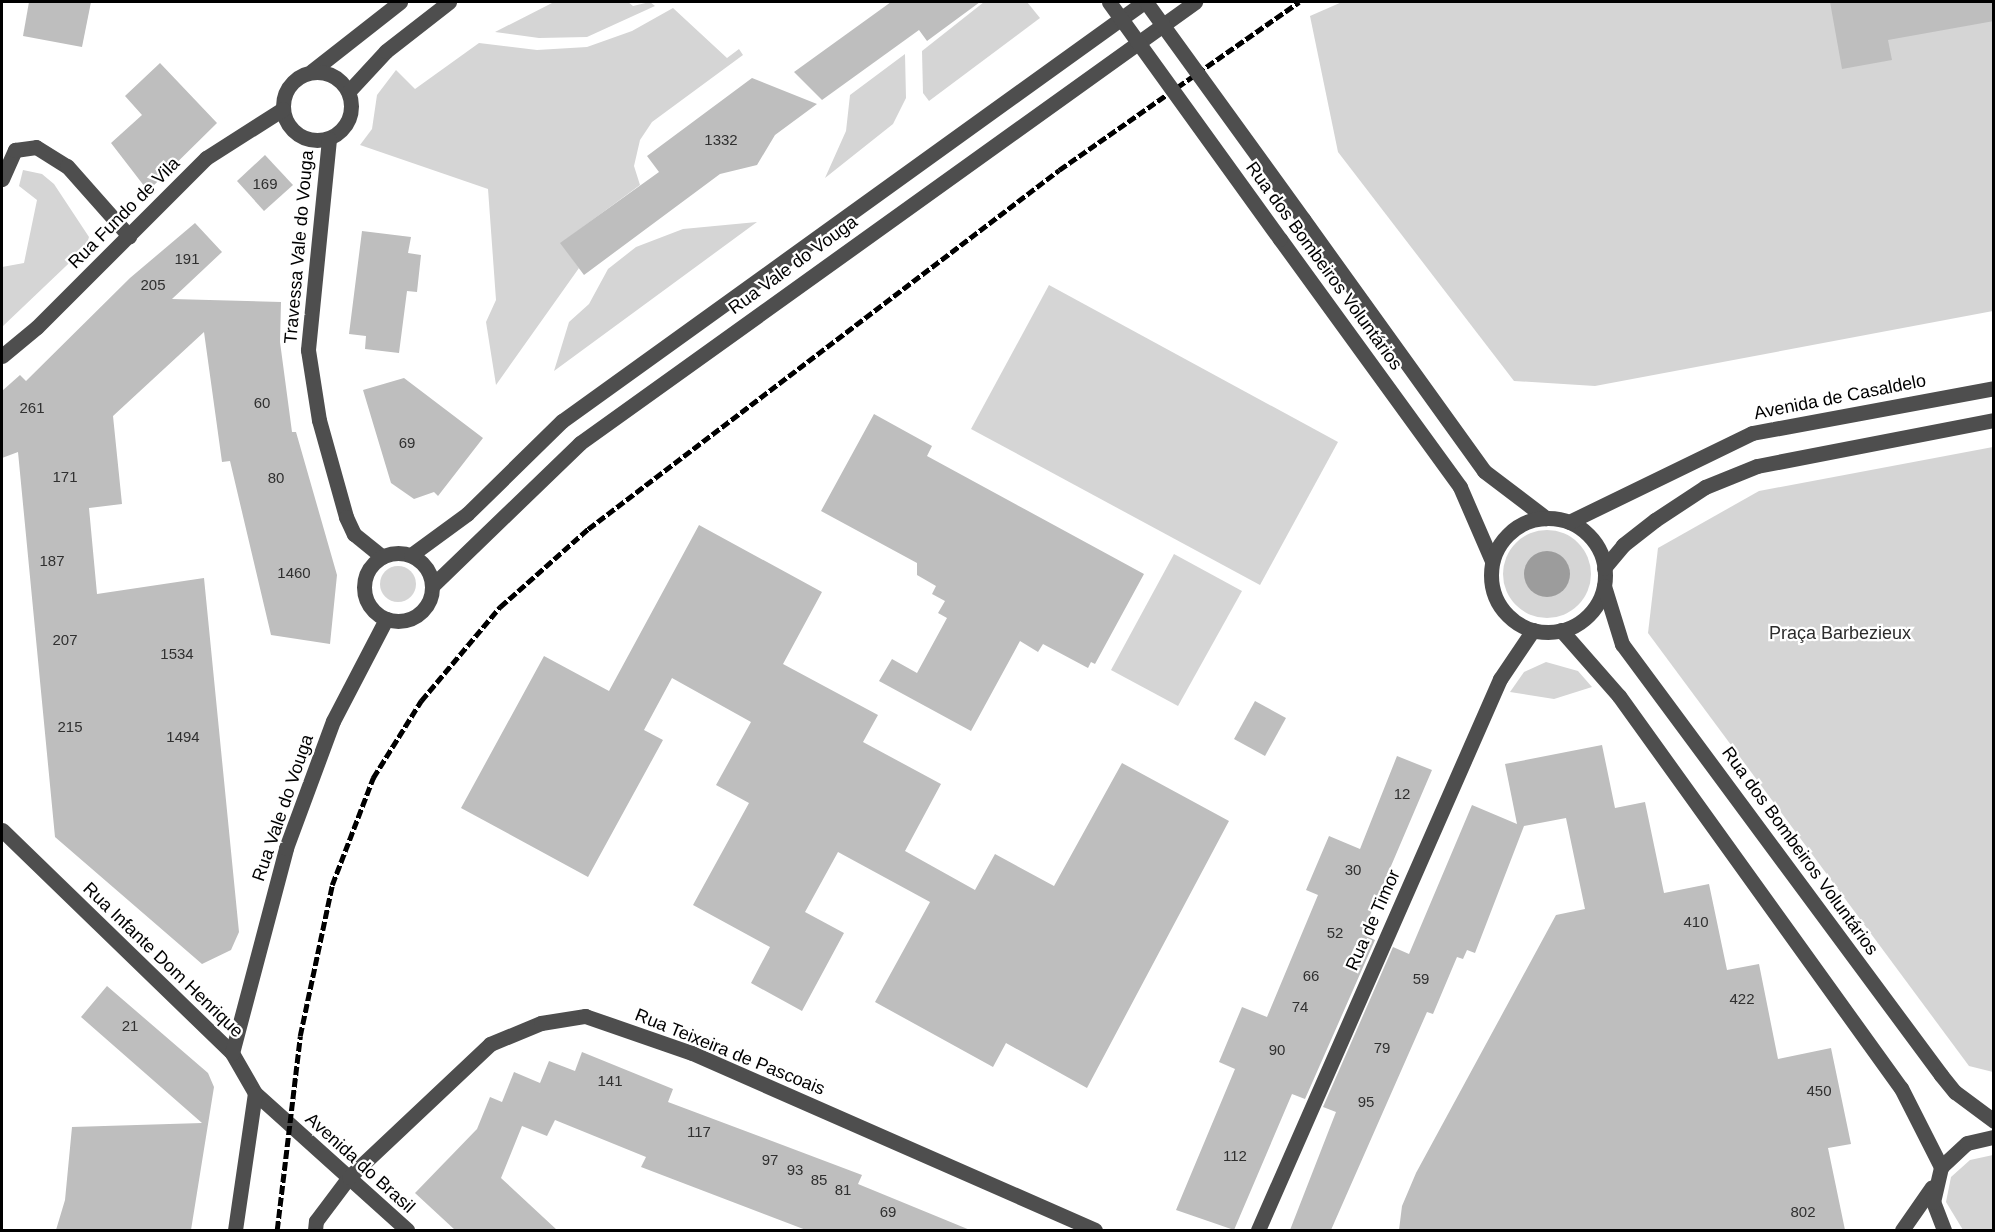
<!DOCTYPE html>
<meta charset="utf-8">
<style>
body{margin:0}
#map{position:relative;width:1995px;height:1232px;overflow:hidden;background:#fff;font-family:Arial,sans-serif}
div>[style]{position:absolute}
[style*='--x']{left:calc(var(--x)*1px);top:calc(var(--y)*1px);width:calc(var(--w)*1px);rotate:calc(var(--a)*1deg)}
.green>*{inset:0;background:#d5d5d5}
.round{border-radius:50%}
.water>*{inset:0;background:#9c9c9c}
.building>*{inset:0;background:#bebebe}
.minor>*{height:15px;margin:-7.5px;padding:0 7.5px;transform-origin:7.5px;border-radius:7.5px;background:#4e4e4e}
.minor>.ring{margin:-7.5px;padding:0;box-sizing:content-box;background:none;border:15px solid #4e4e4e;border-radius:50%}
.rail>*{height:4.5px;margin-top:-2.25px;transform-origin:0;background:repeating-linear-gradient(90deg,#000 0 9px,transparent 0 12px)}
.minor-bridge>*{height:15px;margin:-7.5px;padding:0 7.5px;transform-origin:7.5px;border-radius:7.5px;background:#4e4e4e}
span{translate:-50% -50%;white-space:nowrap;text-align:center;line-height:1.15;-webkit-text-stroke:4.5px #fff;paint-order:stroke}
.number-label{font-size:15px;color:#303030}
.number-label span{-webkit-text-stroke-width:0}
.street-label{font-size:18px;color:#000}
.park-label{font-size:18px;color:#2c2c2c}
.frame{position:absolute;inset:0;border:3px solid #000;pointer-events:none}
</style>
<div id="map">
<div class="green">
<div style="clip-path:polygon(554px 2px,628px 2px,633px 6px,650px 2px,655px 6px,587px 37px,539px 38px,495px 32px)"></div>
<div style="clip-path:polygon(984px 2px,1027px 2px,1040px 18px,929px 101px,923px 93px,922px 51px)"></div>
<div style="clip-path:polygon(1342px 2px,1993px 2px,1993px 311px,1595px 386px,1514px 381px,1338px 152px,1310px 16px)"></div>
<div style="clip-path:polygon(673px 8px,727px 58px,739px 49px,743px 55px,652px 122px,640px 140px,634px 166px,640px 185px,561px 243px,579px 268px,496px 385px,486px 322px,496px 300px,488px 189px,360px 145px,372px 129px,377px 95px,396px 70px,415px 89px,479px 43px,537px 50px,587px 47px,632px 31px)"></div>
<div style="clip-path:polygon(905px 54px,906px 98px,893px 124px,825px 178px,846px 131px,850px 95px)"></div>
<div style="clip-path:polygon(23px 170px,42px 174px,54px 184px,89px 237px,86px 247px,2px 327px,2px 267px,24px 263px,37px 200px,19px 186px)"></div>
<div style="clip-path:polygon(757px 222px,554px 371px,569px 322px,589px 304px,608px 269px,636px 247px,683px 229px)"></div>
<div style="clip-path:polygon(1049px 285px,1338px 442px,1260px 585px,971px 429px)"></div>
<div style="clip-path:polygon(1993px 447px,1994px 447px,1993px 1072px,1969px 1066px,1648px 633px,1658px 548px,1759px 491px)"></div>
<div class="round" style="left:1503px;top:530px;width:88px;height:88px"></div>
<div style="clip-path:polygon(1174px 554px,1242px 591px,1178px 706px,1111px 670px)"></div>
<div class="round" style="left:380px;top:566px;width:36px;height:36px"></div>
<div style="clip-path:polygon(1546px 662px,1578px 671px,1592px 687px,1554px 699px,1510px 692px,1524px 672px)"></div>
<div style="clip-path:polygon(1993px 1155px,1993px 1230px,1963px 1230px,1946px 1202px,1951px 1177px,1970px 1160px)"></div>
</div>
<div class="water">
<div class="round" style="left:1524px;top:551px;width:46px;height:46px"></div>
</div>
<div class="building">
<div style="clip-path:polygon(29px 2px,91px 2px,82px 47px,23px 36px)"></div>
<div style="clip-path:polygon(891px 2px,980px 2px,927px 41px,919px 30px,822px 100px,794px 72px)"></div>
<div style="clip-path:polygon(1830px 2px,1994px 2px,1994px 21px,1888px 40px,1892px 60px,1842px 69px)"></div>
<div style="clip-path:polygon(160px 63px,217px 123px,148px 191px,111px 143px,142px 115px,125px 96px)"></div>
<div style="clip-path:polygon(752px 78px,817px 104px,775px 135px,757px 165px,720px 174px,584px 275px,560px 243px,659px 172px,647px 156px)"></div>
<div style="clip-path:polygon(265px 155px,293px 185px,264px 211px,237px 181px)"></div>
<div style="clip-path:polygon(195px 223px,222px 252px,172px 299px,281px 302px,280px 342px,292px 432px,296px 432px,337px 575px,330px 644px,271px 635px,230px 461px,222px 462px,204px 332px,113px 416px,122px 504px,89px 508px,97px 594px,204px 578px,239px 932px,231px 950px,202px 964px,55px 837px,18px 452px,2px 458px,2px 391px,20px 375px,26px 381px,130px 278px)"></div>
<div style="clip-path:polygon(362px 231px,411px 237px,408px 253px,421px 255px,417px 292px,407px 291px,399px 353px,365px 349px,366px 336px,349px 334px)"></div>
<div style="clip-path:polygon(404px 378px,483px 438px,438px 496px,434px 492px,414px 499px,391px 483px,363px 390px)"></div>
<div style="clip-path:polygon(874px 414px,932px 446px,927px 456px,1144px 574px,1095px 664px,1091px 662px,1088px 668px,1043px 644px,1038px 652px,1020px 641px,971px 731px,879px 681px,892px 659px,917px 673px,947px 618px,938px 613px,945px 601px,932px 594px,936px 586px,917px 575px,917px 563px,821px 511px)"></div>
<div style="clip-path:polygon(699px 525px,822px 592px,783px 664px,878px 715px,863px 742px,941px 784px,905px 851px,975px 890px,995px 854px,1054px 886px,1122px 763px,1229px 821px,1087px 1088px,1006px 1043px,993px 1067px,875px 1002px,930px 902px,838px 852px,805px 912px,844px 933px,802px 1011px,751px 983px,770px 947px,693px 905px,749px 803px,716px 785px,751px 722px,672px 678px,644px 730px,663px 740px,588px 877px,461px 808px,544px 656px,609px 691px)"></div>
<div style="clip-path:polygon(1255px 701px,1286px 718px,1265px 756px,1234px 739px)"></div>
<div style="clip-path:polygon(1602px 745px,1615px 808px,1645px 802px,1664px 893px,1709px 884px,1727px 970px,1759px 964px,1778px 1059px,1831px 1048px,1851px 1144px,1828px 1148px,1845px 1230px,1399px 1230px,1402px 1206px,1416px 1173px,1556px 915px,1585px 909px,1566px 818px,1524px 826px,1475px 953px,1467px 950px,1463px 959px,1457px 957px,1433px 1014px,1427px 1012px,1331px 1230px,1290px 1230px,1336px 1112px,1323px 1107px,1393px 947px,1409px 954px,1472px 805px,1517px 824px,1505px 764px)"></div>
<div style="clip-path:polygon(1397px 756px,1432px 770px,1362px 934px,1375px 940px,1305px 1099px,1292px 1094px,1234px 1230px,1176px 1210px,1235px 1069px,1219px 1062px,1242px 1007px,1267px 1017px,1318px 895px,1306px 890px,1329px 836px,1360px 849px)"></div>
<div style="clip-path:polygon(107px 986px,208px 1073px,214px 1087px,191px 1230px,56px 1230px,65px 1200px,72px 1127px,202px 1123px,81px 1017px)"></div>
<div style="clip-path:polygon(582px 1052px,673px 1089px,668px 1102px,862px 1175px,858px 1184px,970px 1230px,806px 1230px,641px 1167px,646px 1157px,555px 1120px,547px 1136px,522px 1126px,501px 1178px,557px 1230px,455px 1230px,415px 1193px,477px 1129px,490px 1097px,502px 1102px,514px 1072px,540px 1083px,549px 1061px,575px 1071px)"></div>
</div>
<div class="minor">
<div style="--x:312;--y:71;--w:112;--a:-38.1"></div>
<div class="ring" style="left:283px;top:72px;width:53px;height:53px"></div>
<div style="--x:349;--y:91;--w:54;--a:-47.2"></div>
<div style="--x:386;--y:51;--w:80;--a:-37.9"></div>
<div style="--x:329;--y:139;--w:212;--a:95.7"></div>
<div style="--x:308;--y:350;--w:71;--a:81.1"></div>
<div style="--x:319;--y:420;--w:101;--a:74.4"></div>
<div style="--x:346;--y:517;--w:19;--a:65"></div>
<div style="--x:354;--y:534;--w:36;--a:39"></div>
<div style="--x:2;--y:179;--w:32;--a:-66"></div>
<div style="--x:15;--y:150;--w:21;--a:-8"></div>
<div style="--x:36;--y:147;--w:36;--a:32"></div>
<div style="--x:67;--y:166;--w:94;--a:48.5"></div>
<div style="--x:1303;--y:219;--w:310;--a:54.3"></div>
<div style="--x:1484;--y:471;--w:78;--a:37.2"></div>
<div style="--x:1280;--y:239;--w:306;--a:54"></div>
<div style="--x:1460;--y:487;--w:81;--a:66.6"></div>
<div style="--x:2;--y:356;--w:45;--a:-39.6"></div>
<div style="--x:37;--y:327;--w:239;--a:-45"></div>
<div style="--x:206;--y:158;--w:91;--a:-32.5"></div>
<div class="ring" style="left:1491px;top:518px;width:99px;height:99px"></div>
<div style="--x:1569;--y:522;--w:203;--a:-25.9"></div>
<div style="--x:1752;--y:433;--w:246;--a:-10.5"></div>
<div class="ring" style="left:364px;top:553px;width:53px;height:53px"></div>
<div style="--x:411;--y:555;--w:69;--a:-36.2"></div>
<div style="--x:467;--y:514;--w:133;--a:-44.4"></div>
<div style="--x:562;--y:421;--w:717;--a:-35.75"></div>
<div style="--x:1604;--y:568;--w:30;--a:-50"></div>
<div style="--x:1623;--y:545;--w:41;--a:-38"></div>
<div style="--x:1655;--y:520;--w:60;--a:-33.4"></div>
<div style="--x:1705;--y:487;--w:56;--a:-22"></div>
<div style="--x:1757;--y:466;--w:241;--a:-11"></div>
<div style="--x:433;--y:585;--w:204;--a:-44"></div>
<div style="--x:580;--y:443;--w:757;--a:-35.64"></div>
<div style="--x:1604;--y:586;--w:61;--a:72.8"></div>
<div style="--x:1622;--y:644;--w:536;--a:53.49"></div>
<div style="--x:1941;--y:1075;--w:22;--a:51"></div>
<div style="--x:1955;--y:1092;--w:49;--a:36.6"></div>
<div style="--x:1561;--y:630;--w:88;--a:48.7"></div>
<div style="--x:1619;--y:696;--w:483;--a:54.3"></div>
<div style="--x:1901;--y:1088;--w:89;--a:63.1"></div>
<div style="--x:2;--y:830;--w:320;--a:44.1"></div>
<div style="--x:232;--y:1053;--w:46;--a:60.1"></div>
<div style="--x:255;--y:1093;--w:205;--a:42"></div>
<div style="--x:232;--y:1053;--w:212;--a:-75.2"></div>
<div style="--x:286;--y:848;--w:135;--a:-69.7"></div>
<div style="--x:333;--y:721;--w:115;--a:-62.5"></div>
<div style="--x:235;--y:1230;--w:138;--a:-81.7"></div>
<div style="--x:315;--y:1230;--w:9;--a:-84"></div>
<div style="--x:316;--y:1221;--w:55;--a:-53.1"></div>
<div style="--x:349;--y:1177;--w:194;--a:-43.3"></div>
<div style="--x:490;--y:1044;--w:55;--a:-22.4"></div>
<div style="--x:541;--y:1023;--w:45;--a:-9"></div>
<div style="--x:585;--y:1016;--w:113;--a:19.1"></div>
<div style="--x:692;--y:1053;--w:440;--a:23.7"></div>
<div style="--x:1258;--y:1230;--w:602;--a:-66.29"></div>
<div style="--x:1500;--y:679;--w:59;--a:-56"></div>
<div style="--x:1902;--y:1230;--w:52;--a:-55.1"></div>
<div style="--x:1944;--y:1230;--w:30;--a:-111"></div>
<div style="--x:1933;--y:1202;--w:36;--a:-77"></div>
<div style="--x:1941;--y:1167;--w:35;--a:-43"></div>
<div style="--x:1967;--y:1143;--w:28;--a:-13"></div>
</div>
<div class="rail">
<div style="--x:277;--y:1230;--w:195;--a:-83.2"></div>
<div style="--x:300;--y:1036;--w:154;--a:-78"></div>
<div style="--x:332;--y:885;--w:115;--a:-69"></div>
<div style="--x:373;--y:778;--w:91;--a:-58.1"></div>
<div style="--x:421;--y:701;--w:123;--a:-50"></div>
<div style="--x:500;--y:607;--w:118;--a:-41.6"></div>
<div style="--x:588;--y:529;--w:592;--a:-37.31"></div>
<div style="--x:1059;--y:170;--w:293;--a:-35"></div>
</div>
<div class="minor-bridge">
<div style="--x:1109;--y:2;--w:292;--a:54.2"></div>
<div style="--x:1146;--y:2;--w:268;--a:54.1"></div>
</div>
<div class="number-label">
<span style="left:721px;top:140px">1332</span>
<span style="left:265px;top:184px">169</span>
<span style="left:187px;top:259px">191</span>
<span style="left:153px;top:285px">205</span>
<span style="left:262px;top:403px">60</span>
<span style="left:32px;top:408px">261</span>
<span style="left:407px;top:443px">69</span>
<span style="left:65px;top:477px">171</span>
<span style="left:276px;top:478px">80</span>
<span style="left:52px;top:561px">187</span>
<span style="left:294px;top:573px">1460</span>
<span style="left:65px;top:640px">207</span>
<span style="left:177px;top:654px">1534</span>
<span style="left:70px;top:727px">215</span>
<span style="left:183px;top:737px">1494</span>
<span style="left:1402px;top:794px">12</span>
<span style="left:1353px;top:870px">30</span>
<span style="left:1696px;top:922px">410</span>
<span style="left:1335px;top:933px">52</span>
<span style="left:1311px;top:976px">66</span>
<span style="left:1421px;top:979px">59</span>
<span style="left:1742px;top:999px">422</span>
<span style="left:1300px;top:1007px">74</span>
<span style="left:130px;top:1026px">21</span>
<span style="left:1382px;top:1048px">79</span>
<span style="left:1277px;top:1050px">90</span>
<span style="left:610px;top:1081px">141</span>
<span style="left:1819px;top:1091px">450</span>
<span style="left:1366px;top:1102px">95</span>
<span style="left:699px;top:1132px">117</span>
<span style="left:1235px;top:1156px">112</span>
<span style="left:770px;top:1160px">97</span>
<span style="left:795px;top:1170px">93</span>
<span style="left:819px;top:1180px">85</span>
<span style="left:843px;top:1190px">81</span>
<span style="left:888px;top:1212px">69</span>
<span style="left:1803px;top:1212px">802</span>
</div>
<div class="street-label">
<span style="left:124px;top:213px;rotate:-45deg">Rua Fundo de Vila</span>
<span style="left:299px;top:247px;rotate:-85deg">Travessa Vale do Vouga</span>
<span style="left:793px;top:265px;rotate:-36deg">Rua Vale do Vouga</span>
<span style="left:1324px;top:266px;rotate:54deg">Rua dos Bombeiros Voluntários</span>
<span style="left:1840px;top:397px;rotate:-11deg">Avenida de Casaldelo</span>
<span style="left:283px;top:808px;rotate:-71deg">Rua Vale do Vouga</span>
<span style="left:1800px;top:851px;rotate:54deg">Rua dos Bombeiros Voluntários</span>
<span style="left:1373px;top:920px;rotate:-66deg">Rua de Timor</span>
<span style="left:163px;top:960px;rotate:44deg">Rua Infante Dom Henrique</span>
<span style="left:730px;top:1052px;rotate:22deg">Rua Teixeira de Pascoais</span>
<span style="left:360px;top:1163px;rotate:42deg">Avenida do Brasil</span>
</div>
<div class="park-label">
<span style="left:1840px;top:633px">Praça Barbezieux</span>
</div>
<div class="frame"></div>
</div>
